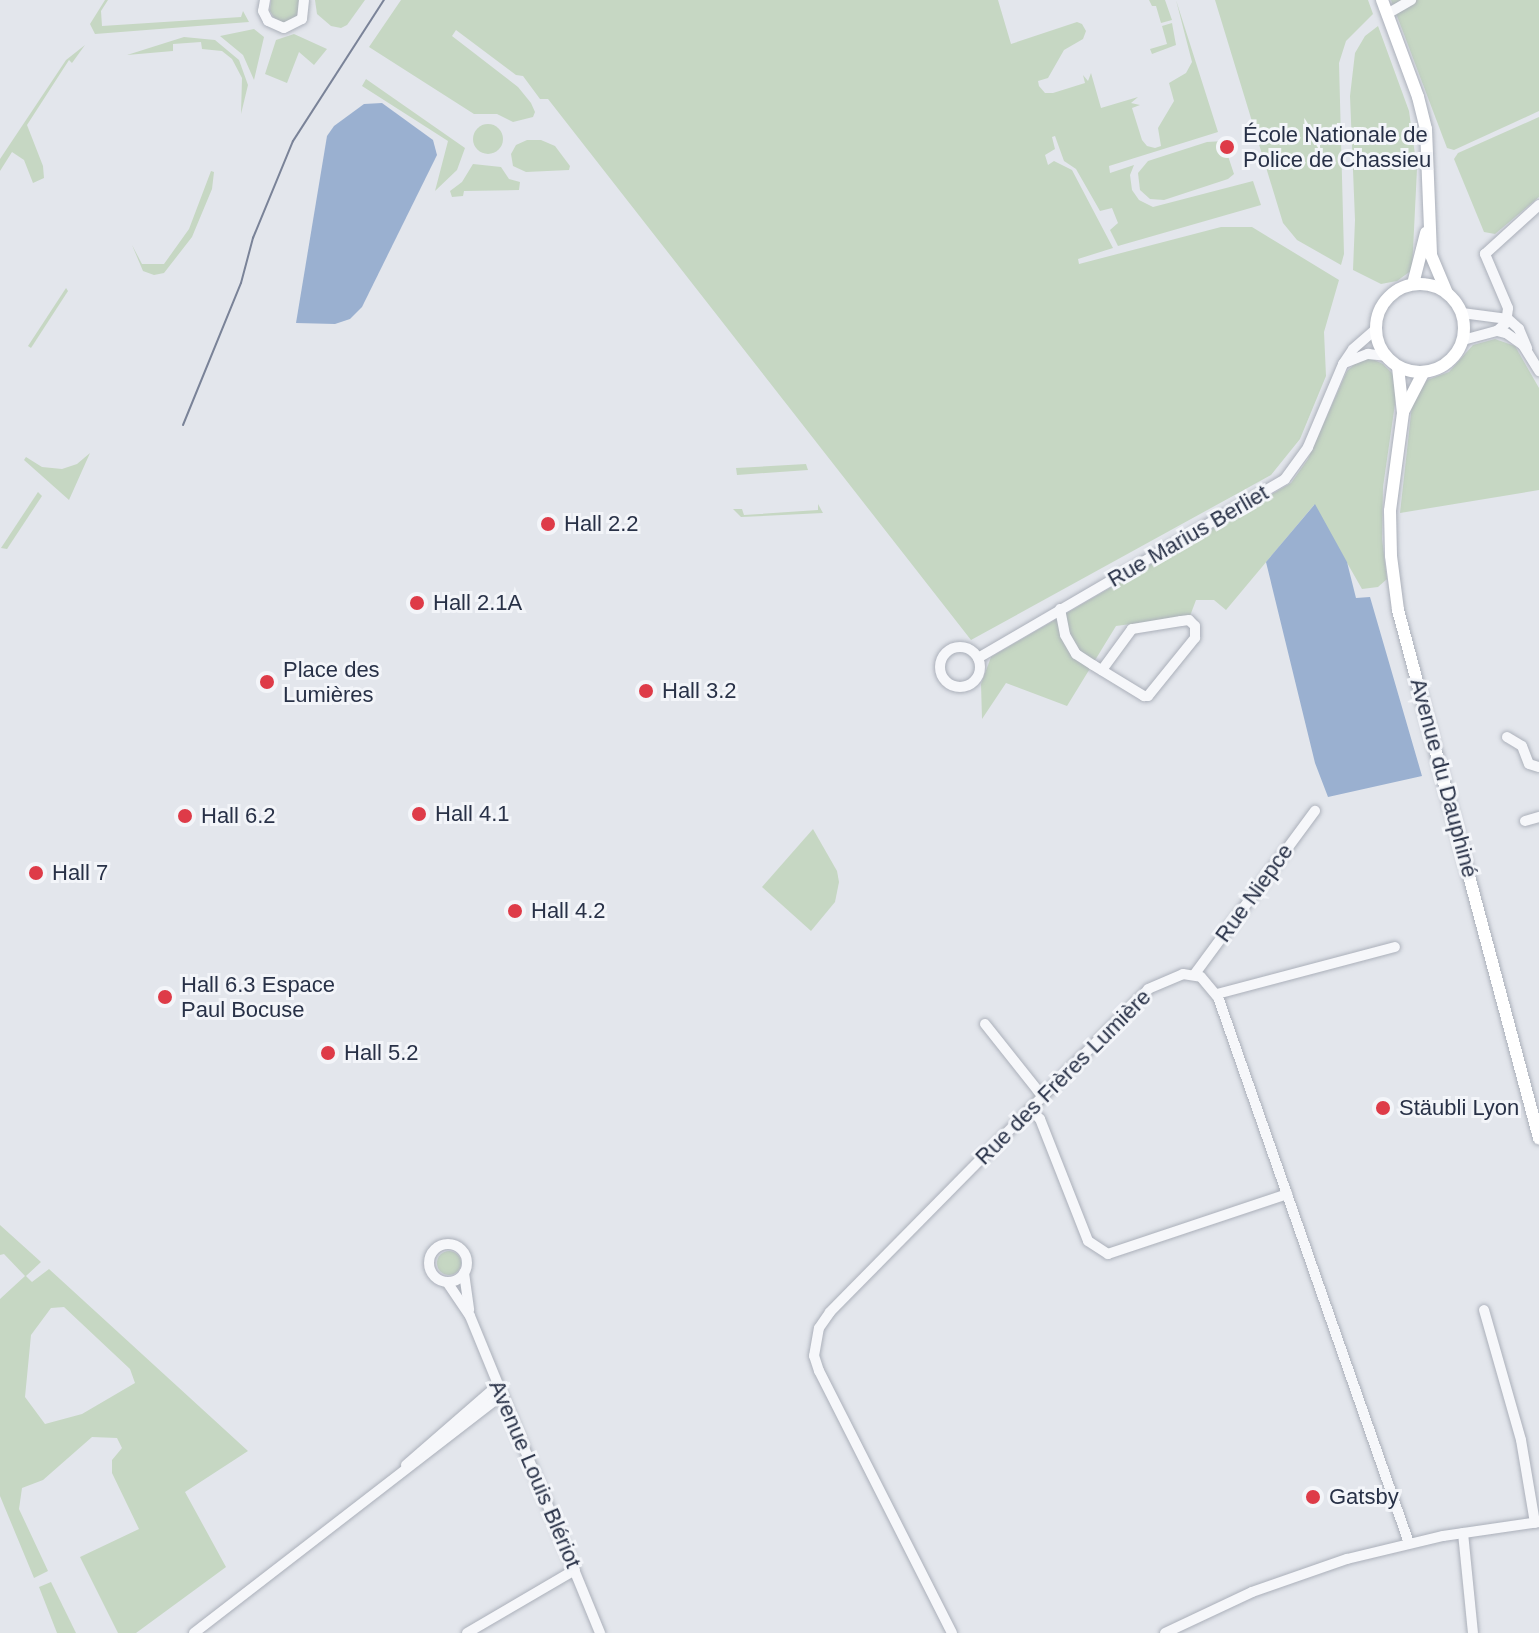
<!DOCTYPE html>
<meta charset="utf-8">
<style>
body{margin:0}
#map{position:relative;width:1539px;height:1633px;overflow:hidden;background:#e3e6ec;font-family:Helvetica,sans-serif}
div>[style]{position:absolute}
[style*='--x']{left:calc(var(--x)*1px);top:calc(var(--y)*1px);width:calc(var(--w)*1px);rotate:calc(var(--a)*1deg)}
.green>*{inset:0;background:#c6d7c3}
.round{border-radius:50%}
.water>*{inset:0;background:#9ab0d0}
.roads{filter:drop-shadow(0 0 2px #abb0ba) drop-shadow(0 0 2px #abb0ba)}
.minor>*{height:10px;margin:-5px;padding:0 5px;transform-origin:5px;border-radius:5px;background:#f6f7fa}
.minor>.ring{margin:-5px;padding:0;box-sizing:content-box;background:none;border:10px solid #f6f7fa;border-radius:50%}
.major>*{height:12px;margin:-6px;padding:0 6px;transform-origin:6px;border-radius:6px;background:#fff}
.major>.ring{margin:-6px;padding:0;box-sizing:content-box;background:none;border:12px solid #fff;border-radius:50%}
.tram>*{height:2px;margin:-1px;padding:0 1px;transform-origin:1px;border-radius:1px;background:#7a8398}
.dots>*{width:22px;height:22px;translate:-50% -50%;box-sizing:border-box;border:4px solid #f3f5f9;border-radius:50%}
span{translate:-50% -50%;white-space:nowrap;text-align:center;line-height:1.15;-webkit-text-stroke:6px #f3f5f9;paint-order:stroke}
.poi-label{font-size:22px;color:#283147}
.left{translate:0 -50%;text-align:left}
.street-label{font-size:22px;color:#283147}
</style>
<div id="map">
<div class="green">
<div style="clip-path:polygon(105px 0,108px 0,101px 11px,102px 26px,241px 17px,243px 11px,249px 22px,95px 34px,90px 24px)"></div>
<div style="clip-path:polygon(271px 0,299px 0,298px 16px,283px 23px,275px 19px,270px 11px)"></div>
<div style="clip-path:polygon(315px 0,365px 0,347px 25px,341px 28px,331px 26px,317px 14px)"></div>
<div style="clip-path:polygon(401px 0,998px 0,1011px 44px,1077px 22px,1082px 24px,1086px 31px,1083px 39px,1064px 50px,1048px 78px,1038px 81px,1039px 86px,1045px 93px,1053px 93px,1085px 83px,1083px 75px,1088px 81px,1091px 73px,1101px 108px,1138px 97px,1131px 103px,1140px 105px,1132px 108px,1142px 140px,1147px 146px,1155px 148px,1161px 146px,1158px 128px,1174px 101px,1169px 83px,1186px 73px,1192px 62px,1176px 0,1218px 132px,1109px 166px,1110px 173px,1134px 165px,1130px 175px,1132px 190px,1139px 200px,1153px 207px,1253px 181px,1261px 205px,1118px 246px,1110px 230px,1118px 223px,1112px 208px,1100px 211px,1076px 169px,1064px 161px,1055px 136px,1052px 137px,1055px 149px,1045px 155px,1048px 165px,1054px 161px,1072px 170px,1113px 248px,1078px 259px,1079px 264px,1221px 227px,1252px 227px,1339px 280px,1324px 332px,1326px 376px,1300px 439px,1271px 475px,971px 640px,548px 99px,540px 99px,523px 76px,516px 75px,456px 30px,452px 36px,518px 87px,531px 103px,535px 112px,533px 117px,513px 122px,497px 114px,474px 114px,369px 47px)"></div>
<div style="clip-path:polygon(1149px 0,1165px 0,1172px 20px,1161px 23px,1156px 6px,1152px 6px)"></div>
<div style="clip-path:polygon(1215px 0,1368px 0,1373px 14px,1346px 41px,1339px 63px,1344px 254px,1341px 265px,1297px 240px,1283px 223px)"></div>
<div style="clip-path:polygon(1391px 0,1539px 0,1539px 111px,1454px 150px,1447px 148px)"></div>
<div style="clip-path:polygon(1172px 23px,1176px 45px,1152px 54px,1150px 49px,1167px 44px,1162px 26px)"></div>
<div style="clip-path:polygon(1378px 26px,1409px 111px,1417px 169px,1412px 270px,1397px 281px,1381px 284px,1353px 270px,1355px 220px,1350px 96px,1355px 53px,1365px 36px)"></div>
<div style="clip-path:polygon(254px 29px,264px 37px,254px 80px,243px 55px,220px 36px)"></div>
<div style="clip-path:polygon(294px 34px,327px 49px,314px 65px,299px 52px,287px 83px,265px 74px,276px 40px)"></div>
<div style="clip-path:polygon(184px 37px,215px 40px,239px 60px,248px 85px,241px 114px,242px 78px,232px 59px,222px 51px,202px 49px,201px 42px,173px 44px,173px 51px,127px 55px)"></div>
<div style="clip-path:polygon(85px 45px,72px 63px,69px 60px,27px 125px,43px 166px,44px 178px,33px 183px,24px 160px,12px 152px,0 171px,0 159px,66px 60px)"></div>
<div style="clip-path:polygon(366px 79px,465px 148px,457px 170px,435px 191px,448px 141px,362px 86px)"></div>
<div style="clip-path:polygon(1539px 117px,1539px 197px,1495px 234px,1484px 232px,1454px 159px,1458px 153px)"></div>
<div class="round" style="left:473px;top:124px;width:30px;height:30px"></div>
<div style="clip-path:polygon(527px 140px,541px 140px,555px 146px,570px 166px,569px 170px,526px 172px,513px 166px,511px 154px,516px 145px)"></div>
<div style="clip-path:polygon(1223px 141px,1234px 174px,1228px 179px,1164px 200px,1150px 199px,1140px 190px,1138px 173px,1148px 161px,1207px 142px)"></div>
<div style="clip-path:polygon(473px 164px,501px 167px,509px 179px,520px 182px,519px 190px,464px 191px,463px 196px,452px 197px,450px 191px,462px 182px)"></div>
<div style="clip-path:polygon(211px 171px,214px 172px,212px 189px,192px 237px,164px 273px,154px 275px,143px 271px,132px 245px,142px 264px,164px 264px,189px 229px)"></div>
<div style="clip-path:polygon(66px 288px,68px 291px,31px 348px,28px 346px)"></div>
<div style="clip-path:polygon(1495px 339px,1515px 346px,1539px 388px,1539px 490px,1400px 513px,1412px 405px,1427px 380px,1449px 372px,1473px 345px)"></div>
<div style="clip-path:polygon(1370px 358px,1383px 364px,1393px 374px,1397px 390px,1383px 487px,1382px 539px,1387px 579px,1378px 587px,1362px 589px,1314px 505px,1226px 610px,1214px 600px,1196px 600px,1190px 616px,1116px 626px,1067px 706px,1006px 683px,982px 719px,981px 684px,991px 657px,1291px 483px,1308px 459px,1347px 371px,1357px 362px)"></div>
<div style="clip-path:polygon(90px 453px,69px 500px,24px 460px,26px 457px,42px 467px,62px 469px,77px 464px)"></div>
<div style="clip-path:polygon(806px 464px,808px 470px,737px 475px,736px 468px)"></div>
<div style="clip-path:polygon(38px 492px,42px 496px,7px 549px,1px 548px)"></div>
<div style="clip-path:polygon(818px 504px,823px 513px,741px 517px,733px 509px,742px 509px,744px 515px,818px 510px)"></div>
<div style="clip-path:polygon(813px 829px,837px 871px,839px 882px,835px 902px,811px 931px,762px 887px)"></div>
<div style="clip-path:polygon(evenodd,0 1225px,41px 1262px,26px 1276px,32px 1282px,49px 1269px,248px 1451px,185px 1492px,226px 1567px,136px 1633px,118px 1633px,80px 1557px,139px 1529px,112px 1473px,112px 1460px,122px 1448px,117px 1438px,92px 1437px,43px 1480px,22px 1488px,19px 1509px,48px 1571px,34px 1578px,0 1496px,0 1299px,25px 1276px,4px 1254px,0 1255px,0 1225px,64px 1307px,130px 1369px,135px 1383px,82px 1414px,45px 1424px,25px 1397px,31px 1335px,51px 1308px,64px 1307px)"></div>
<div class="round" style="left:437px;top:1251px;width:24px;height:24px"></div>
<div style="clip-path:polygon(51px 1582px,76px 1633px,57px 1633px,39px 1587px)"></div>
</div>
<div class="water">
<div style="clip-path:polygon(382px 103px,433px 140px,437px 155px,362px 307px,350px 319px,335px 324px,296px 323px,327px 136px,334px 126px,364px 104px)"></div>
<div style="clip-path:polygon(1315px 504px,1347px 562px,1356px 598px,1370px 597px,1422px 776px,1328px 797px,1315px 763px,1266px 562px)"></div>
</div>
<div class="roads">
<div class="minor">
<div style="--x:265;--y:0;--w:11;--a:100"></div>
<div style="--x:263;--y:11;--w:11;--a:63"></div>
<div style="--x:268;--y:21;--w:17;--a:24"></div>
<div style="--x:284;--y:28;--w:20;--a:-27"></div>
<div style="--x:302;--y:19;--w:19;--a:-84"></div>
<div style="--x:1387;--y:14;--w:28;--a:-30"></div>
<div style="--x:1462;--y:313;--w:46;--a:7.4"></div>
<div style="--x:1508;--y:319;--w:15;--a:42"></div>
<div style="--x:1519;--y:329;--w:21;--a:67"></div>
<div style="--x:1497;--y:331;--w:12;--a:-42"></div>
<div style="--x:1506;--y:323;--w:15;--a:-82"></div>
<div style="--x:1508;--y:308;--w:59;--a:-113.1"></div>
<div style="--x:1485;--y:254;--w:73;--a:-42.2"></div>
<div style="--x:1463;--y:340;--w:35;--a:-15"></div>
<div style="--x:1497;--y:331;--w:9;--a:13"></div>
<div style="--x:1506;--y:333;--w:21;--a:35"></div>
<div style="--x:1523;--y:345;--w:31;--a:58"></div>
<div style="--x:1344;--y:363;--w:26;--a:-21"></div>
<div style="--x:1368;--y:354;--w:18;--a:6"></div>
<div style="--x:1060;--y:609;--w:26;--a:79"></div>
<div style="--x:1065;--y:635;--w:22;--a:60"></div>
<div style="--x:1076;--y:654;--w:20;--a:33"></div>
<div style="--x:1093;--y:665;--w:60;--a:31.3"></div>
<div style="--x:1144;--y:696;--w:4;--a:0"></div>
<div style="--x:1148;--y:696;--w:75;--a:-51"></div>
<div style="--x:1195;--y:638;--w:12;--a:-90"></div>
<div style="--x:1195;--y:626;--w:8;--a:-135"></div>
<div style="--x:1189;--y:620;--w:8;--a:173"></div>
<div style="--x:1181;--y:621;--w:50;--a:170.7"></div>
<div style="--x:1132;--y:629;--w:51;--a:126.2"></div>
<div class="ring" style="left:940px;top:647px;width:30px;height:30px"></div>
<div style="--x:978;--y:658;--w:355;--a:-30.2"></div>
<div style="--x:1285;--y:479;--w:39;--a:-54"></div>
<div style="--x:1308;--y:447;--w:90;--a:-67.1"></div>
<div style="--x:1343;--y:364;--w:18;--a:-56"></div>
<div style="--x:1353;--y:349;--w:30;--a:-41"></div>
<div style="--x:1507;--y:737;--w:17;--a:31"></div>
<div style="--x:1522;--y:746;--w:19;--a:69"></div>
<div style="--x:1529;--y:764;--w:10;--a:17"></div>
<div style="--x:1525;--y:821;--w:15;--a:-16"></div>
<div style="--x:1194;--y:975;--w:204;--a:-53.6"></div>
<div style="--x:1217;--y:994;--w:184;--a:-14.8"></div>
<div style="--x:985;--y:1024;--w:93;--a:51.5"></div>
<div style="--x:1031;--y:1110;--w:13;--a:45"></div>
<div style="--x:1040;--y:1119;--w:131;--a:68.5"></div>
<div style="--x:1088;--y:1241;--w:24;--a:33"></div>
<div style="--x:1108;--y:1254;--w:189;--a:-18.5"></div>
<div class="ring" style="left:429px;top:1244px;width:28px;height:28px"></div>
<div style="--x:464;--y:1273;--w:37;--a:82"></div>
<div style="--x:447;--y:1282;--w:41;--a:55.9"></div>
<div style="--x:470;--y:1316;--w:343;--a:67.7"></div>
<div style="--x:1484;--y:1310;--w:135;--a:74.1"></div>
<div style="--x:1521;--y:1440;--w:84;--a:80.4"></div>
<div style="--x:406;--y:1465;--w:122;--a:-41"></div>
<div style="--x:1463;--y:1533;--w:100;--a:84.3"></div>
<div style="--x:194;--y:1633;--w:389;--a:-37.7"></div>
<div style="--x:467;--y:1633;--w:125;--a:-30.3"></div>
<div style="--x:952;--y:1633;--w:294;--a:-116.9"></div>
<div style="--x:819;--y:1371;--w:16;--a:-108"></div>
<div style="--x:814;--y:1356;--w:28;--a:-80"></div>
<div style="--x:819;--y:1328;--w:19;--a:-55"></div>
<div style="--x:830;--y:1312;--w:453;--a:-45.4"></div>
<div style="--x:1148;--y:989;--w:38;--a:-23"></div>
<div style="--x:1183;--y:974;--w:18;--a:9"></div>
<div style="--x:1201;--y:977;--w:26;--a:50"></div>
<div style="--x:1218;--y:997;--w:578;--a:70.72"></div>
<div style="--x:1165;--y:1633;--w:96;--a:-25.2"></div>
<div style="--x:1252;--y:1592;--w:101;--a:-19.2"></div>
<div style="--x:1347;--y:1559;--w:99;--a:-13.5"></div>
<div style="--x:1443;--y:1536;--w:97;--a:-8.3"></div>
</div>
<div class="major">
<div style="--x:1382;--y:0;--w:103;--a:69.6"></div>
<div style="--x:1418;--y:97;--w:33;--a:76"></div>
<div style="--x:1426;--y:129;--w:126;--a:87.7"></div>
<div style="--x:1431;--y:255;--w:41;--a:67.2"></div>
<div class="ring" style="left:1376px;top:284px;width:76px;height:76px"></div>
<div style="--x:1413;--y:284;--w:53;--a:-75.7"></div>
<div style="--x:1398;--y:367;--w:46;--a:83.8"></div>
<div style="--x:1403;--y:413;--w:99;--a:97.6"></div>
<div style="--x:1390;--y:511;--w:45;--a:88.7"></div>
<div style="--x:1391;--y:556;--w:54;--a:82.6"></div>
<div style="--x:1398;--y:610;--w:547;--a:75.05"></div>
<div style="--x:1404;--y:410;--w:42;--a:-62.8"></div>
</div>
</div>
<div class="tram">
<div style="--x:183;--y:425;--w:153;--a:-67.8"></div>
<div style="--x:241;--y:283;--w:47;--a:-75.1"></div>
<div style="--x:253;--y:238;--w:105;--a:-67.6"></div>
<div style="--x:293;--y:141;--w:168;--a:-57.2"></div>
</div>
<div class="dots">
<div style="left:1227px;top:147px;background:#de3b48"></div>
<div style="left:548px;top:524px;background:#de3b48"></div>
<div style="left:417px;top:603px;background:#de3b48"></div>
<div style="left:267px;top:682px;background:#de3b48"></div>
<div style="left:646px;top:691px;background:#de3b48"></div>
<div style="left:419px;top:814px;background:#de3b48"></div>
<div style="left:185px;top:816px;background:#de3b48"></div>
<div style="left:36px;top:873px;background:#de3b48"></div>
<div style="left:515px;top:911px;background:#de3b48"></div>
<div style="left:165px;top:997px;background:#de3b48"></div>
<div style="left:328px;top:1053px;background:#de3b48"></div>
<div style="left:1383px;top:1108px;background:#de3b48"></div>
<div style="left:1313px;top:1497px;background:#de3b48"></div>
</div>
<div class="poi-label">
<span class="left" style="left:1243px;top:147px">École Nationale de<br>Police de Chassieu</span>
<span class="left" style="left:564px;top:524px">Hall 2.2</span>
<span class="left" style="left:433px;top:603px">Hall 2.1A</span>
<span class="left" style="left:283px;top:682px">Place des<br>Lumières</span>
<span class="left" style="left:662px;top:691px">Hall 3.2</span>
<span class="left" style="left:435px;top:814px">Hall 4.1</span>
<span class="left" style="left:201px;top:816px">Hall 6.2</span>
<span class="left" style="left:52px;top:873px">Hall 7</span>
<span class="left" style="left:531px;top:911px">Hall 4.2</span>
<span class="left" style="left:181px;top:997px">Hall 6.3 Espace<br>Paul Bocuse</span>
<span class="left" style="left:344px;top:1053px">Hall 5.2</span>
<span class="left" style="left:1399px;top:1108px">Stäubli Lyon</span>
<span class="left" style="left:1329px;top:1497px">Gatsby</span>
</div>
<div class="street-label">
<span style="left:1188px;top:536px;rotate:-30deg">Rue Marius Berliet</span>
<span style="left:1444px;top:778px;rotate:75deg">Avenue du Dauphiné</span>
<span style="left:1254px;top:893px;rotate:-54deg">Rue Niepce</span>
<span style="left:1063px;top:1077px;rotate:-45deg">Rue des Frères Lumière</span>
<span style="left:535px;top:1474px;rotate:67deg">Avenue Louis Blériot</span>
</div>
</div>
